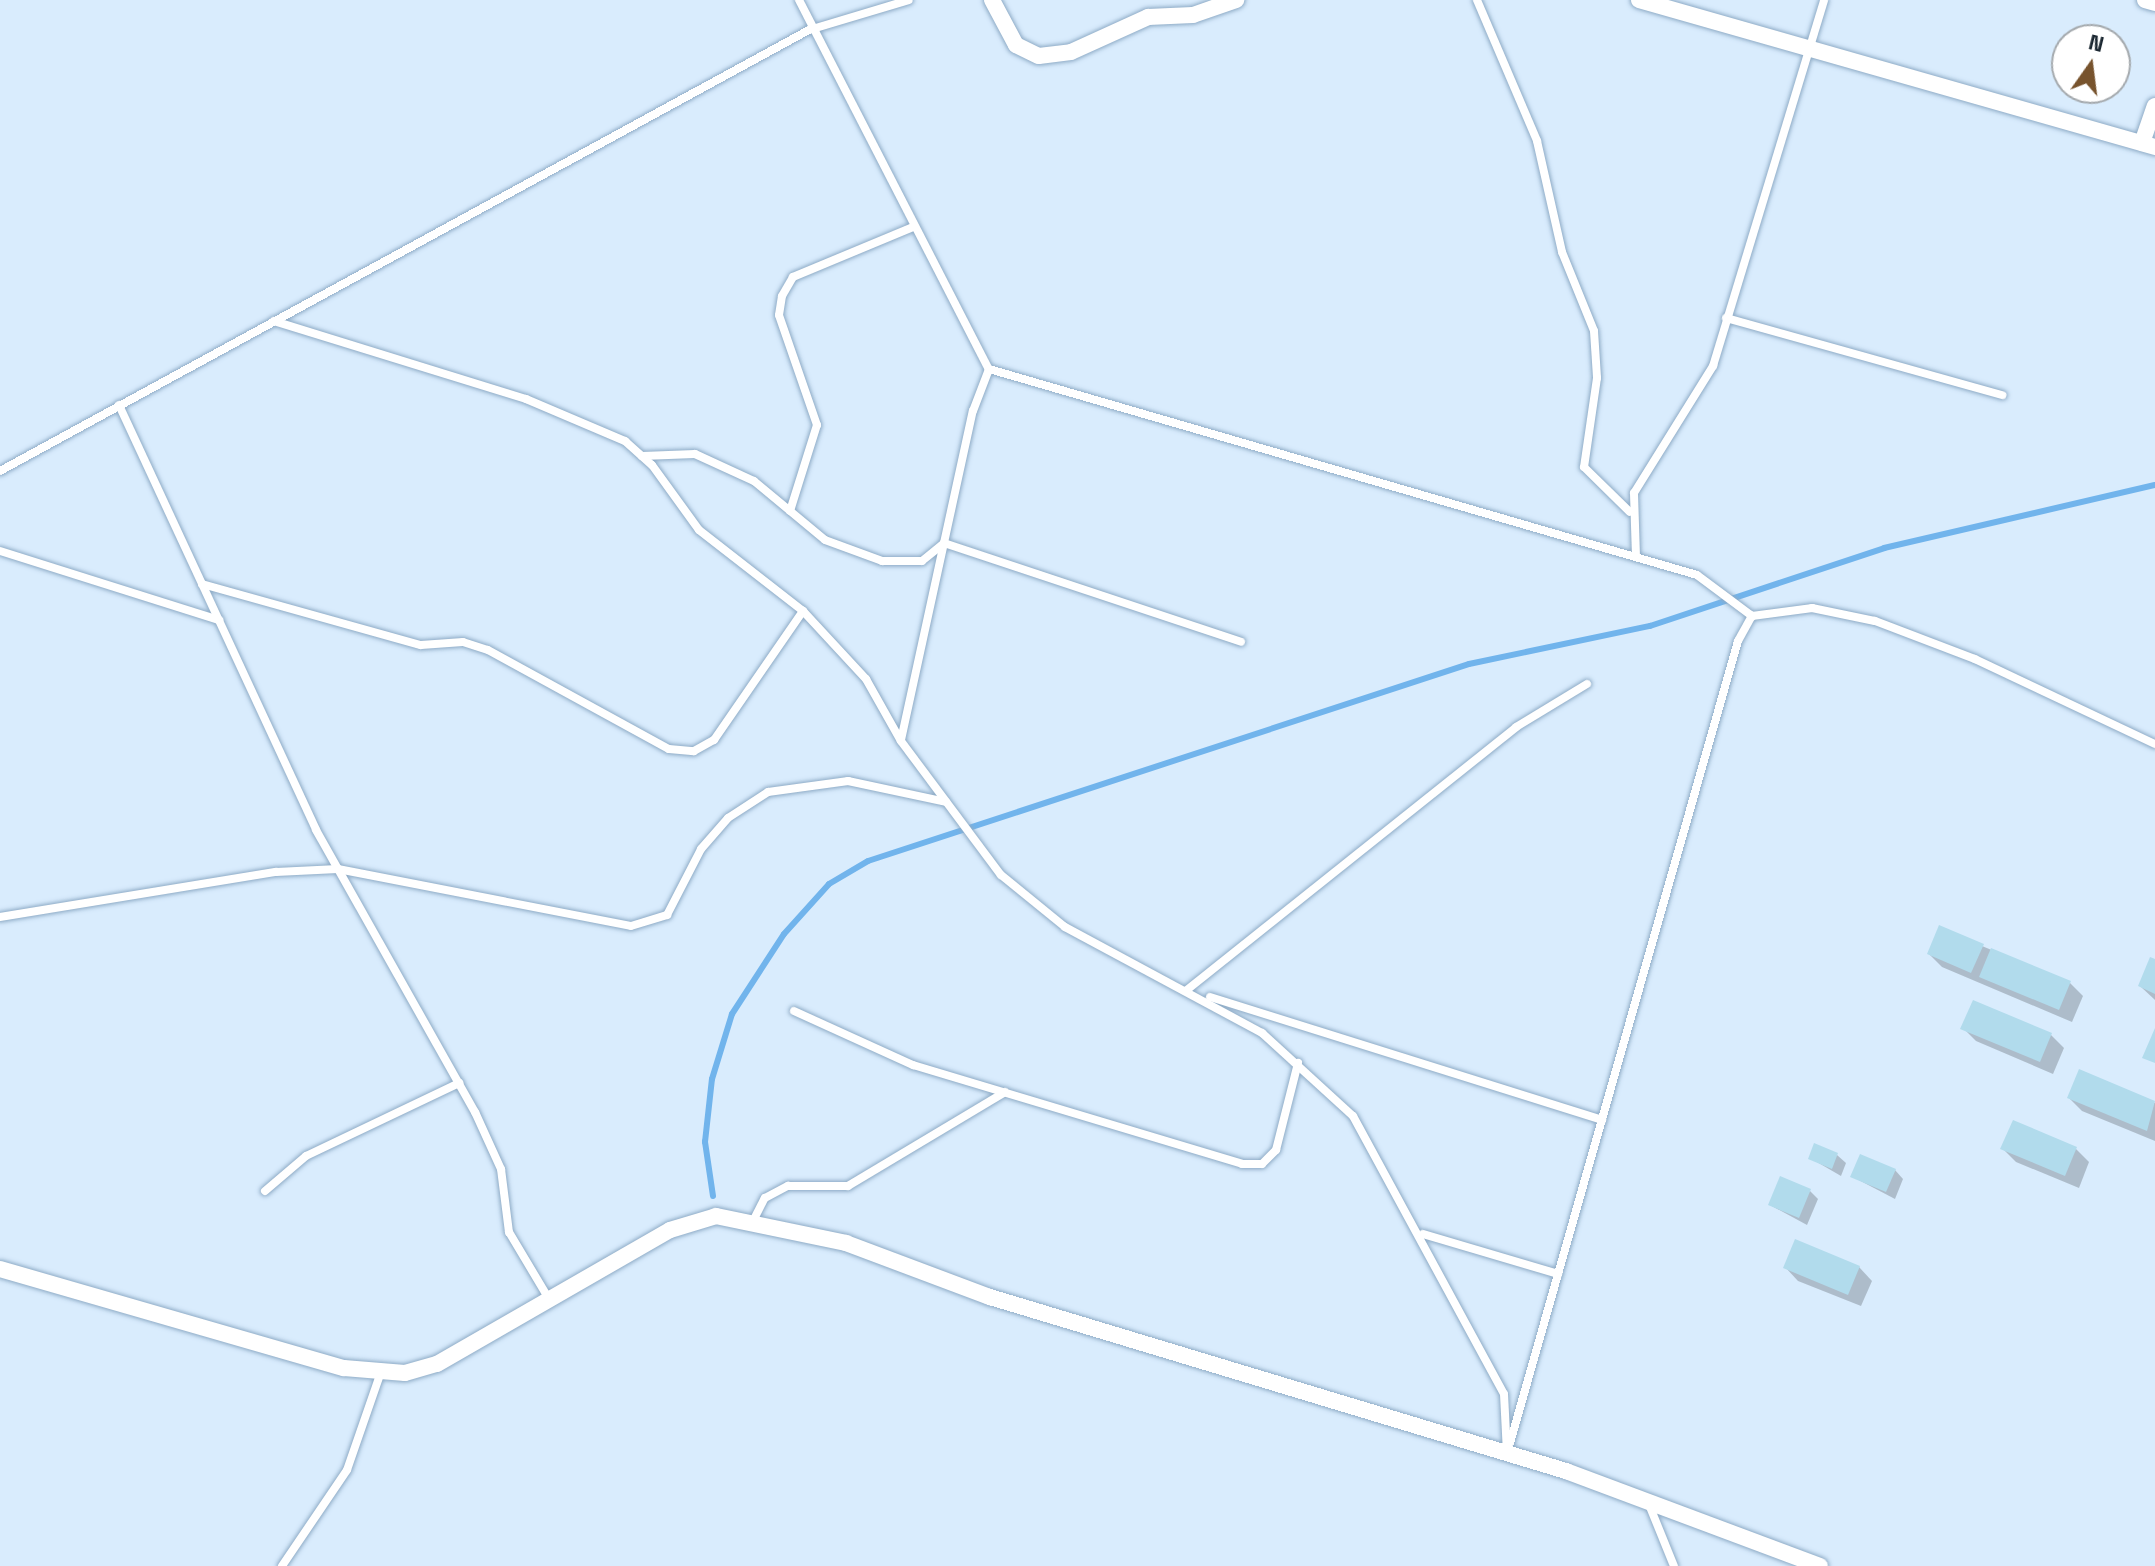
<!DOCTYPE html>
<style>
body{margin:0}
#map{position:relative;width:2155px;height:1566px;overflow:hidden;background:#d9ecfd;font-family:"Space Grotesk",sans-serif}
div>[style]{position:absolute}
[style*='--x']{left:calc(var(--x)*1px);top:calc(var(--y)*1px);width:calc(var(--w)*1px);rotate:calc(var(--a)*1deg)}
.shadow>*{inset:0;background:#0003}
.stream>*{height:6px;margin:-3px;padding:0 3px;transform-origin:3px;border-radius:3px;background:#71b4ec}
.building>*{inset:0;background:#b1dbec}
.roads{filter:drop-shadow(0 0 2px #8eabc6) drop-shadow(0 0 2px #8eabc6)}
.lane>*{height:8px;margin:-4px;padding:0 4px;transform-origin:4px;border-radius:4px;background:#fff}
.street>*{height:16px;margin:-8px;padding:0 8px;transform-origin:8px;border-radius:8px;background:#fff}
span{translate:-50% -50%;white-space:nowrap;text-align:center;line-height:1.15;-webkit-text-stroke:7px #fff;paint-order:stroke}
.north{position:absolute;left:2051px;top:24px;width:80px;height:80px;box-sizing:border-box;background:#fff;border:2px solid #a4a9ad;border-radius:50%;rotate:14deg;font-size:22px;font-weight:700;line-height:32px;text-align:center;color:#1c2832}
.north::after{content:'';display:block;margin:auto;width:28px;height:36px;background:#77532d;clip-path:polygon(50% 0,100% 100%,50% 72%,0 100%)}
</style>
<div id="map">
<div class="shadow">
<div style="clip-path:polygon(1982px 946px,2070px 983px,2083px 996px,2072px 1022px,1942px 967px,1929px 954px)"></div>
<div style="clip-path:polygon(2155px 962px,2155px 1000px,2140px 986px)"></div>
<div style="clip-path:polygon(1963px 1028px,2051px 1035px,2064px 1048px,2053px 1074px,1976px 1041px)"></div>
<div style="clip-path:polygon(2080px 1071px,2155px 1103px,2155px 1141px,2082px 1111px,2069px 1098px)"></div>
<div style="clip-path:polygon(2003px 1149px,2076px 1149px,2089px 1162px,2079px 1188px,2016px 1162px)"></div>
<div style="clip-path:polygon(1837px 1155px,1846px 1163px,1841px 1176px,1810px 1158px)"></div>
<div style="clip-path:polygon(1895px 1170px,1903px 1179px,1895px 1199px,1853px 1177px)"></div>
<div style="clip-path:polygon(1810px 1191px,1818px 1199px,1807px 1225px,1770px 1205px)"></div>
<div style="clip-path:polygon(1785px 1267px,1859px 1267px,1872px 1281px,1861px 1306px,1798px 1281px)"></div>
</div>
<div class="stream">
<div style="--x:713;--y:1196;--w:55;--a:-98.4"></div>
<div style="--x:705;--y:1142;--w:63;--a:-83.7"></div>
<div style="--x:712;--y:1079;--w:68;--a:-72.9"></div>
<div style="--x:732;--y:1014;--w:95;--a:-57"></div>
<div style="--x:784;--y:934;--w:67;--a:-48"></div>
<div style="--x:829;--y:884;--w:45;--a:-30.5"></div>
<div style="--x:868;--y:861;--w:632;--a:-18.15"></div>
<div style="--x:1469;--y:664;--w:185;--a:-11.9"></div>
<div style="--x:1650;--y:626;--w:247;--a:-18.4"></div>
<div style="--x:1884;--y:548;--w:278;--a:-13.1"></div>
</div>
<div class="building">
<div style="clip-path:polygon(1939px 925px,1984px 944px,1971px 973px,1927px 954px)"></div>
<div style="clip-path:polygon(1991px 948px,2071px 981px,2059px 1010px,1979px 977px)"></div>
<div style="clip-path:polygon(2150px 957px,2155px 959px,2155px 994px,2138px 986px)"></div>
<div style="clip-path:polygon(1973px 1000px,2052px 1033px,2040px 1062px,1960px 1029px)"></div>
<div style="clip-path:polygon(2155px 1028px,2155px 1063px,2142px 1058px)"></div>
<div style="clip-path:polygon(2079px 1069px,2155px 1101px,2147px 1131px,2067px 1098px)"></div>
<div style="clip-path:polygon(2013px 1120px,2077px 1147px,2065px 1176px,2000px 1149px)"></div>
<div style="clip-path:polygon(1814px 1143px,1838px 1153px,1832px 1169px,1808px 1159px)"></div>
<div style="clip-path:polygon(1860px 1154px,1896px 1169px,1886px 1192px,1850px 1177px)"></div>
<div style="clip-path:polygon(1780px 1176px,1811px 1189px,1799px 1218px,1768px 1205px)"></div>
<div style="clip-path:polygon(1795px 1239px,1860px 1266px,1848px 1295px,1783px 1268px)"></div>
</div>
<div class="roads">
<div class="lane">
<div style="--x:799;--y:0;--w:415;--a:62.8"></div>
<div style="--x:989;--y:369;--w:737;--a:16.22"></div>
<div style="--x:1697;--y:575;--w:69;--a:36.7"></div>
<div style="--x:1477;--y:0;--w:153;--a:66.9"></div>
<div style="--x:1537;--y:141;--w:114;--a:77.3"></div>
<div style="--x:1562;--y:252;--w:85;--a:67.9"></div>
<div style="--x:1594;--y:331;--w:47;--a:86.3"></div>
<div style="--x:1597;--y:378;--w:90;--a:98.3"></div>
<div style="--x:1584;--y:467;--w:64;--a:44.4"></div>
<div style="--x:1726;--y:318;--w:287;--a:15.6"></div>
<div style="--x:274;--y:321;--w:264;--a:17.2"></div>
<div style="--x:526;--y:399;--w:108;--a:23"></div>
<div style="--x:625;--y:441;--w:36;--a:42"></div>
<div style="--x:652;--y:465;--w:80;--a:54.1"></div>
<div style="--x:699;--y:530;--w:132;--a:37.9"></div>
<div style="--x:803;--y:611;--w:93;--a:47.2"></div>
<div style="--x:866;--y:679;--w:71;--a:60.6"></div>
<div style="--x:901;--y:741;--w:167;--a:53.3"></div>
<div style="--x:1001;--y:875;--w:82;--a:39.1"></div>
<div style="--x:1065;--y:927;--w:224;--a:28.3"></div>
<div style="--x:1262;--y:1033;--w:123;--a:42.4"></div>
<div style="--x:1353;--y:1116;--w:316;--a:61.5"></div>
<div style="--x:1504;--y:1394;--w:59;--a:87.1"></div>
<div style="--x:119;--y:405;--w:468;--a:65.1"></div>
<div style="--x:316;--y:830;--w:324;--a:60.6"></div>
<div style="--x:475;--y:1112;--w:63;--a:65.5"></div>
<div style="--x:501;--y:1169;--w:64;--a:82.8"></div>
<div style="--x:509;--y:1232;--w:78;--a:59.2"></div>
<div style="--x:642;--y:456;--w:53;--a:-2.2"></div>
<div style="--x:695;--y:454;--w:65;--a:24.6"></div>
<div style="--x:754;--y:481;--w:92;--a:39.7"></div>
<div style="--x:825;--y:540;--w:61;--a:20.2"></div>
<div style="--x:882;--y:561;--w:40;--a:0"></div>
<div style="--x:922;--y:561;--w:28;--a:-39"></div>
<div style="--x:944;--y:543;--w:313;--a:18.4"></div>
<div style="--x:0;--y:471;--w:921;--a:-28.6"></div>
<div style="--x:809;--y:30;--w:104;--a:-16.7"></div>
<div style="--x:790;--y:511;--w:90;--a:-72.6"></div>
<div style="--x:817;--y:425;--w:116;--a:-109.1"></div>
<div style="--x:779;--y:315;--w:19;--a:-81"></div>
<div style="--x:782;--y:296;--w:22;--a:-60"></div>
<div style="--x:793;--y:277;--w:130;--a:-22.6"></div>
<div style="--x:0;--y:551;--w:230;--a:17.5"></div>
<div style="--x:1636;--y:557;--w:64;--a:-91.8"></div>
<div style="--x:1634;--y:493;--w:150;--a:-58.1"></div>
<div style="--x:1713;--y:366;--w:382;--a:-73.1"></div>
<div style="--x:202;--y:584;--w:227;--a:15.6"></div>
<div style="--x:421;--y:645;--w:42;--a:-4.1"></div>
<div style="--x:463;--y:642;--w:26;--a:18"></div>
<div style="--x:488;--y:650;--w:206;--a:28.7"></div>
<div style="--x:669;--y:749;--w:25;--a:5"></div>
<div style="--x:694;--y:751;--w:23;--a:-29"></div>
<div style="--x:714;--y:740;--w:157;--a:-55.4"></div>
<div style="--x:1752;--y:616;--w:61;--a:-7.6"></div>
<div style="--x:1812;--y:608;--w:64;--a:11.7"></div>
<div style="--x:1875;--y:621;--w:107;--a:20.8"></div>
<div style="--x:1975;--y:659;--w:199;--a:25.3"></div>
<div style="--x:901;--y:740;--w:337;--a:-77.7"></div>
<div style="--x:973;--y:411;--w:45;--a:-69.1"></div>
<div style="--x:0;--y:917;--w:280;--a:-9.3"></div>
<div style="--x:276;--y:872;--w:62;--a:-2.8"></div>
<div style="--x:338;--y:869;--w:298;--a:11"></div>
<div style="--x:631;--y:926;--w:38;--a:-17"></div>
<div style="--x:667;--y:915;--w:74;--a:-62.7"></div>
<div style="--x:701;--y:849;--w:41;--a:-48.9"></div>
<div style="--x:728;--y:818;--w:48;--a:-33"></div>
<div style="--x:768;--y:792;--w:81;--a:-7.8"></div>
<div style="--x:848;--y:781;--w:100;--a:12.1"></div>
<div style="--x:1187;--y:990;--w:421;--a:-38.6"></div>
<div style="--x:1516;--y:727;--w:83;--a:-31.2"></div>
<div style="--x:1210;--y:997;--w:411;--a:17.4"></div>
<div style="--x:794;--y:1011;--w:131;--a:24.4"></div>
<div style="--x:913;--y:1065;--w:344;--a:16.7"></div>
<div style="--x:1242;--y:1164;--w:20;--a:0"></div>
<div style="--x:1262;--y:1164;--w:20;--a:-45"></div>
<div style="--x:1276;--y:1150;--w:90;--a:-75.8"></div>
<div style="--x:265;--y:1191;--w:54;--a:-40.5"></div>
<div style="--x:306;--y:1156;--w:170;--a:-25.5"></div>
<div style="--x:752;--y:1223;--w:28;--a:-63"></div>
<div style="--x:765;--y:1198;--w:26;--a:-28"></div>
<div style="--x:788;--y:1186;--w:60;--a:0"></div>
<div style="--x:848;--y:1186;--w:183;--a:-30.9"></div>
<div style="--x:1423;--y:1234;--w:141;--a:16.5"></div>
<div style="--x:1510;--y:1443;--w:834;--a:-74.13"></div>
<div style="--x:1738;--y:641;--w:29;--a:-61"></div>
<div style="--x:1648;--y:1502;--w:69;--a:67.9"></div>
<div style="--x:282;--y:1566;--w:116;--a:-55.9"></div>
<div style="--x:347;--y:1470;--w:104;--a:-70.9"></div>
</div>
<div class="street">
<div style="--x:992;--y:0;--w:51;--a:61.9"></div>
<div style="--x:1016;--y:45;--w:25;--a:26"></div>
<div style="--x:1039;--y:56;--w:32;--a:-7"></div>
<div style="--x:1071;--y:52;--w:85;--a:-24.4"></div>
<div style="--x:1148;--y:17;--w:45;--a:-2.5"></div>
<div style="--x:1193;--y:15;--w:46;--a:-19.2"></div>
<div style="--x:1639;--y:0;--w:537;--a:15.9"></div>
<div style="--x:2145;--y:0;--w:10;--a:17"></div>
<div style="--x:2142;--y:143;--w:39;--a:-71"></div>
<div style="--x:0;--y:1269;--w:358;--a:16.1"></div>
<div style="--x:344;--y:1368;--w:61;--a:4.7"></div>
<div style="--x:405;--y:1373;--w:33;--a:-16"></div>
<div style="--x:437;--y:1364;--w:269;--a:-29.9"></div>
<div style="--x:670;--y:1230;--w:48;--a:-16.9"></div>
<div style="--x:716;--y:1216;--w:133;--a:11.7"></div>
<div style="--x:846;--y:1243;--w:154;--a:20.6"></div>
<div style="--x:990;--y:1297;--w:602;--a:16.81"></div>
<div style="--x:1566;--y:1471;--w:271;--a:20.5"></div>
</div>
</div>
<div class="north">N</div>
</div>
